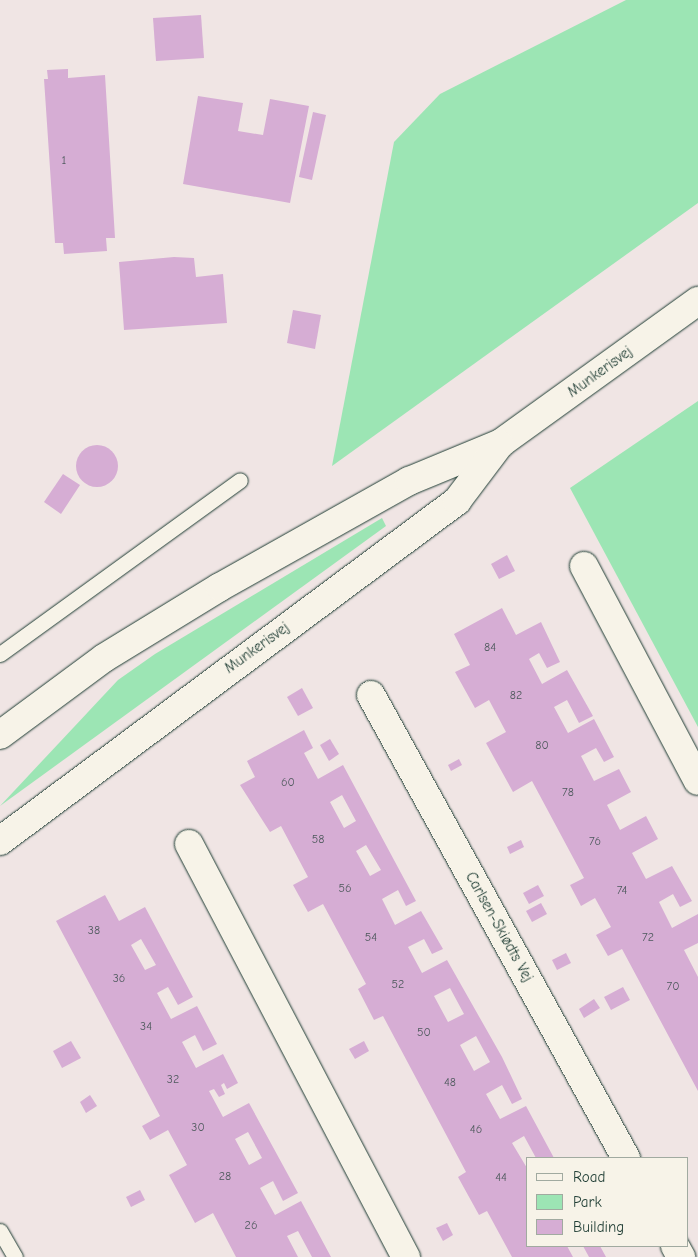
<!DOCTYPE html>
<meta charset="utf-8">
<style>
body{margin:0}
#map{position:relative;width:698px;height:1257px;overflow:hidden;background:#f0e5e4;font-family:"Comic Neue",sans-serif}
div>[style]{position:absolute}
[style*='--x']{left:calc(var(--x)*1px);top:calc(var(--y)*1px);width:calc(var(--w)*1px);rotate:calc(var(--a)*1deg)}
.green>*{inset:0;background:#9ce5b4}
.building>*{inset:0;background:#d6add4}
.round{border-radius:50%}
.roads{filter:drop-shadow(0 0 1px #1f3d34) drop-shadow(0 0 1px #1f3d34)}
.lane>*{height:15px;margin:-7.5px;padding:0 7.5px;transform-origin:7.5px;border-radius:7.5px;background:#f7f3e8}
.street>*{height:28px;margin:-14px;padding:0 14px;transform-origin:14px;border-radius:14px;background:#f7f3e8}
.secondary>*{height:28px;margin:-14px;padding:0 14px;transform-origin:14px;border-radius:14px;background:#f7f3e8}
span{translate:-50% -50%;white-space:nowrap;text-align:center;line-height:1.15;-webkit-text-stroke:4.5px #f7f3e8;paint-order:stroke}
.number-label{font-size:12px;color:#4d595c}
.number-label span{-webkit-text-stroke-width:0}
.street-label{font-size:15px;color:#1f3d34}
.legend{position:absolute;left:526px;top:1157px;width:162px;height:90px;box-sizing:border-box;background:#f7f3e8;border:1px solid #a1aaa0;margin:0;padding:6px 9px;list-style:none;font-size:15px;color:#1f3d34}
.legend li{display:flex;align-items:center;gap:10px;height:25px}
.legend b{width:25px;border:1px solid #a1aaa0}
</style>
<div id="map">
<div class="green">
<div style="clip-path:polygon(626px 0,698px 0,698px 203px,332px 466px,394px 142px,440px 94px)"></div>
<div style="clip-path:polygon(698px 401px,698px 727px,570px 488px)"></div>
<div style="clip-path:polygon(382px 518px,386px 526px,0 806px,118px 680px,155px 654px)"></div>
</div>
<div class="building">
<div style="clip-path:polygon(201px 15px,204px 58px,156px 61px,153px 18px)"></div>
<div style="clip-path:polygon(68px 69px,68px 78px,105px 75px,115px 238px,106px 238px,107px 251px,64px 254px,63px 243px,55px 243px,44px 79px,48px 79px,47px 70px)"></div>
<div style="clip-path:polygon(198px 96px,243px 103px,238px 131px,263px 135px,270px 99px,309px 106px,290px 203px,183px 184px)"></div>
<div style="clip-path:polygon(313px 112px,326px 115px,312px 180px,299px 177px)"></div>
<div style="clip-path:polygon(174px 257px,194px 258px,196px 277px,223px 274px,227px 323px,124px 330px,119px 262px)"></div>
<div style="clip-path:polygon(293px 310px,321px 315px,315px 349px,287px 343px)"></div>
<div class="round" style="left:76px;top:445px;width:42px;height:42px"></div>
<div style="clip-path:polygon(63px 474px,80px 485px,61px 514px,44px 502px)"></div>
<div style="clip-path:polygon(507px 555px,515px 571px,499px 579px,491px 564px)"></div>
<div style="clip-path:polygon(502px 608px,516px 635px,541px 622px,560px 662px,547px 668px,539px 653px,529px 659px,542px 684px,567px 670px,593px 716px,579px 723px,567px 700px,554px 707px,568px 733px,594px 719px,614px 757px,604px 762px,596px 748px,581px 756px,594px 781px,619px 769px,631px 792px,607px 805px,620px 830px,646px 816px,658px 839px,632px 853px,646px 879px,672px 866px,692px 901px,680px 907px,673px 894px,659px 902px,672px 928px,698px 914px,698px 943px,684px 950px,698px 977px,698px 1091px,622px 949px,608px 956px,596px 935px,611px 927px,595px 898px,581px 906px,570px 885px,584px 878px,532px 781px,513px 792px,486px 743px,506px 732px,489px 700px,475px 708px,455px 672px,470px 665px,454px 634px)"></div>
<div style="clip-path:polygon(302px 688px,313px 708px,298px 716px,287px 697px)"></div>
<div style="clip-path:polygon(evenodd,304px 730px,313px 748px,304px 753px,318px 779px,343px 765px,416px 901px,406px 906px,398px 890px,382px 899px,395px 925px,421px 911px,443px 949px,432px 954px,424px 939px,408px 947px,422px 973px,447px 960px,502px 1057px,522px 1099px,512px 1104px,502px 1085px,486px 1094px,500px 1119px,526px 1106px,554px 1158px,536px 1158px,524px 1136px,512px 1143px,527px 1168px,527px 1246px,567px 1246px,573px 1257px,512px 1257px,487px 1211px,479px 1215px,458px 1177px,466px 1172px,383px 1016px,374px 1020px,358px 989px,366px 984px,323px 904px,308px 912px,293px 885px,308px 877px,281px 826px,270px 832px,240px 785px,255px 777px,247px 761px,304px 730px,342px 795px,356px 821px,344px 828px,330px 802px,342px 795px,304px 730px,366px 845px,381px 870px,370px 876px,356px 851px,366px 845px,304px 730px,450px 988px,464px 1014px,448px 1022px,434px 996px,450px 988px,304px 730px,476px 1036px,490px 1062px,474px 1071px,460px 1045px,476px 1036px)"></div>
<div style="clip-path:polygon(330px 739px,339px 754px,329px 761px,320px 745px)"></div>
<div style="clip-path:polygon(459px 759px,462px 765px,451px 771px,448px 765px)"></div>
<div style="clip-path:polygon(521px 840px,524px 847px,510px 854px,507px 847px)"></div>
<div style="clip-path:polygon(538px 885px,544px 896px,529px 904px,523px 893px)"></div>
<div style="clip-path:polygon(evenodd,105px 895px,119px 921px,145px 907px,193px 997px,178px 1005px,168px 987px,157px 993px,171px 1019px,197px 1006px,217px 1044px,203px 1051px,195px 1035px,182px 1042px,196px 1068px,223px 1054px,238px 1083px,227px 1089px,224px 1083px,221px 1085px,225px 1094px,219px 1097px,214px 1089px,209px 1091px,223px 1117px,249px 1103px,298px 1193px,283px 1201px,273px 1181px,260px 1188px,275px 1215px,301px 1201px,331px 1257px,312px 1257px,298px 1231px,287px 1236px,298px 1257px,236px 1257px,213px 1213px,195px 1223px,169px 1175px,187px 1165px,168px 1130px,150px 1140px,142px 1126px,160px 1116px,56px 921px,105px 895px,141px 939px,156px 965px,145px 970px,131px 945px,141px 939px,105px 895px,248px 1132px,262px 1158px,249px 1165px,235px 1139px,248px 1132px)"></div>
<div style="clip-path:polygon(541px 903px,547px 914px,532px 922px,526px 911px)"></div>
<div style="clip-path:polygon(566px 953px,571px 963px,557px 970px,552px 960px)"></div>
<div style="clip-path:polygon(623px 987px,630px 1000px,611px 1010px,604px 997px)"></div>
<div style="clip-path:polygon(594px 999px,600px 1008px,584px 1018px,579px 1009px)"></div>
<div style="clip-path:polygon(71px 1041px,81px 1058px,62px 1068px,53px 1051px)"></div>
<div style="clip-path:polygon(364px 1041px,369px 1051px,355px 1059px,349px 1049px)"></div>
<div style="clip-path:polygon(90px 1095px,97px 1106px,86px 1113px,80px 1102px)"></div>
<div style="clip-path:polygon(140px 1190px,145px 1200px,131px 1207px,126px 1197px)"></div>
<div style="clip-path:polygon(447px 1223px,453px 1235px,443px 1241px,436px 1228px)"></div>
<div style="clip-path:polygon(583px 1246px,600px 1246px,606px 1257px,589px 1257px)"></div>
</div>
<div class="roads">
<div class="lane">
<div style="--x:0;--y:654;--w:296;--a:-35.9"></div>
<div style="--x:0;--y:1231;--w:30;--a:60"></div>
</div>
<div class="street">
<div style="--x:584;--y:566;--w:243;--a:62.1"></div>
<div style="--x:371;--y:695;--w:529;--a:61.16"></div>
<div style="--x:189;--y:844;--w:467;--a:62.3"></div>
<div style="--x:675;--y:1246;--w:13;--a:61"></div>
</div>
<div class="secondary">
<div style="--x:0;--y:735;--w:129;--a:-36.5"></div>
<div style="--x:104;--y:658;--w:136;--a:-31.5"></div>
<div style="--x:220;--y:587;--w:217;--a:-29.3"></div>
<div style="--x:409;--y:481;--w:100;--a:-22.4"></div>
<div style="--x:501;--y:443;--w:243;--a:-35.8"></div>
<div style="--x:0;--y:841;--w:570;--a:-36.65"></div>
<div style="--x:457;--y:501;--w:71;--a:-53"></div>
</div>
</div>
<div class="number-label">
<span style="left:64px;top:161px">1</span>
<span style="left:490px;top:648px">84</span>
<span style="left:516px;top:696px">82</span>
<span style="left:542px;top:746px">80</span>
<span style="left:288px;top:783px">60</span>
<span style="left:568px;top:793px">78</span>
<span style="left:318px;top:840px">58</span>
<span style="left:595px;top:842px">76</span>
<span style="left:345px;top:889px">56</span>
<span style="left:622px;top:891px">74</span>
<span style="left:94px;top:931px">38</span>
<span style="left:371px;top:938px">54</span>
<span style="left:648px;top:938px">72</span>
<span style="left:119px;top:979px">36</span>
<span style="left:398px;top:985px">52</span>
<span style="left:673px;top:987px">70</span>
<span style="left:146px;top:1027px">34</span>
<span style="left:424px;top:1033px">50</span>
<span style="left:173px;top:1080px">32</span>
<span style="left:450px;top:1083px">48</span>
<span style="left:198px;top:1128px">30</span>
<span style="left:476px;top:1130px">46</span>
<span style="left:225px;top:1177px">28</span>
<span style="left:501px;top:1178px">44</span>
<span style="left:251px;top:1226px">26</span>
</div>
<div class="street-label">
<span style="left:600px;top:372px;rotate:-36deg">Munkerisvej</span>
<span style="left:257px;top:648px;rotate:-36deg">Munkerisvej</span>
<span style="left:499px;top:927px;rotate:61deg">Carlsen-Skiødts Vej</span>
</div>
<ul class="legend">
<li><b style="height:6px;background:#f7f3e8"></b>Road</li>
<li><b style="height:14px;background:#9ce5b4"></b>Park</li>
<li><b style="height:14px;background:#d6add4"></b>Building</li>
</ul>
</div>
